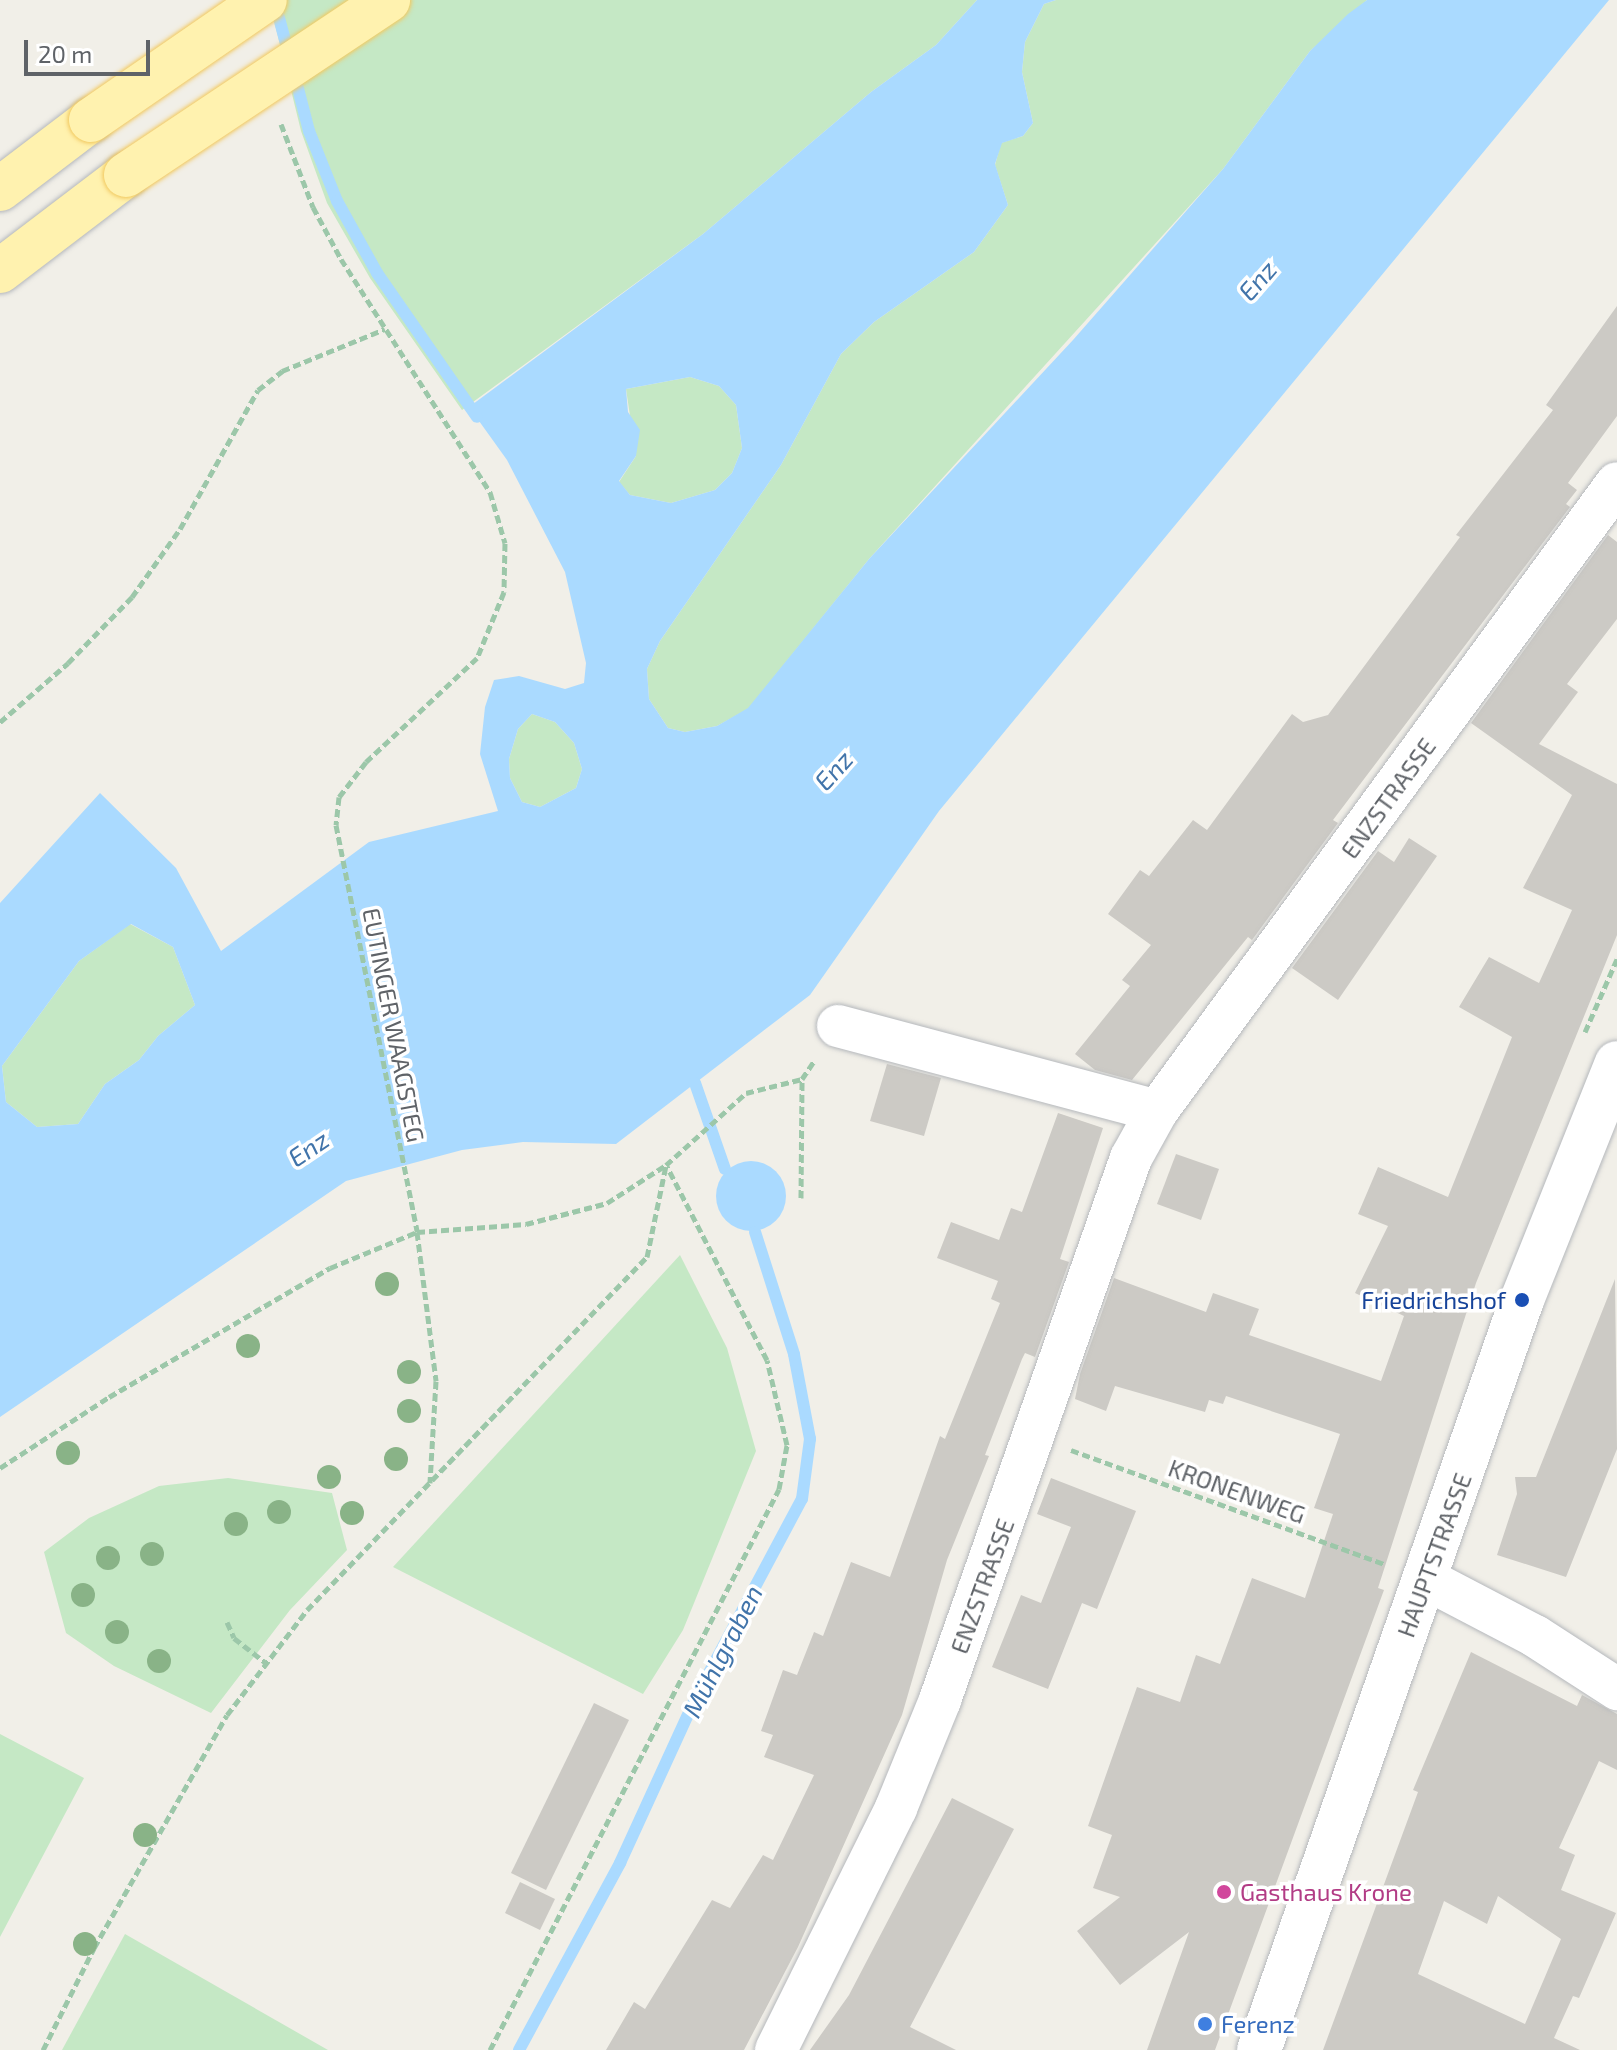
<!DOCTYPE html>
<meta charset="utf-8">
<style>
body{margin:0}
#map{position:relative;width:1617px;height:2050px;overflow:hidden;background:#f1efe8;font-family:"Exo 2",sans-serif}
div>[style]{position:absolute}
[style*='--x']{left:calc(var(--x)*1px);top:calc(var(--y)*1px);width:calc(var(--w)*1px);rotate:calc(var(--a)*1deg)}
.green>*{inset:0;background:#c5e8c5}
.water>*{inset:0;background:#aadaff}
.round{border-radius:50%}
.stream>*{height:12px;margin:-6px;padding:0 6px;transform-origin:6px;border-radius:6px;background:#aadaff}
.building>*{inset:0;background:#cccac5}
.path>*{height:5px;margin-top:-2.5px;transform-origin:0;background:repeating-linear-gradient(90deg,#9cc7a9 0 8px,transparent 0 12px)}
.roads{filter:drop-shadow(0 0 2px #b5b8bc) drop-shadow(0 0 2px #b5b8bc)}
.minor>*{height:42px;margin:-21px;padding:0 21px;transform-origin:21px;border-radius:21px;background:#fff}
.tertiary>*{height:44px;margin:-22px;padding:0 22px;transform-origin:22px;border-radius:22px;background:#fff}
.primary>*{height:44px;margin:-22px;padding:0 22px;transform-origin:22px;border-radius:22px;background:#fff2af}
.bridges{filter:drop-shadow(0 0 2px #f2c960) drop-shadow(0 0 2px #f2c960)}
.primary-bridge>*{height:44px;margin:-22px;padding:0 22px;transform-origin:22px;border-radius:22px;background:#fff2af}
.trees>*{width:24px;height:24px;margin:-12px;border-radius:50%;background:#89b387}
.dots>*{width:22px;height:22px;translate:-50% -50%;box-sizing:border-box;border:4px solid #fff;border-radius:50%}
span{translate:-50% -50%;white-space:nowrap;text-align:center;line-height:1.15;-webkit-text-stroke:7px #fff;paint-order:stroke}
.street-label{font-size:24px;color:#5f6368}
.transit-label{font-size:24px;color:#164399}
.right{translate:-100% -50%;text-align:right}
.hotel-label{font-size:24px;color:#b23c85}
.left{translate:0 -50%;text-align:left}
.shop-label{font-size:24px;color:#366cbe}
.water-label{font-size:26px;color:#4174aa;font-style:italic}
.scale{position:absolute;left:24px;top:40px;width:126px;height:36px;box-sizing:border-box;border:4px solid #5f6368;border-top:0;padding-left:10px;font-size:24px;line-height:28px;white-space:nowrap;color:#5f6368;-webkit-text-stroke:6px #fff;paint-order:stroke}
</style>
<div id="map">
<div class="green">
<div style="clip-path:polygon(269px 0,977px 0,936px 45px,871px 92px,703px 234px,462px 410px,370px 278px,327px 203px,301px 131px)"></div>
<div style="clip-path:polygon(1056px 0,1367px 0,1310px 51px,1223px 169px,869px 559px,748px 709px,717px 726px,685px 732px,668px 728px,649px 699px,647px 669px,660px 641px,781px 465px,841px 354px,874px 322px,974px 252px,1008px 205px,995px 165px,1001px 143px,1023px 136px,1033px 123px,1022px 72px,1025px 42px,1044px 4px)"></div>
<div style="clip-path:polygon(690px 377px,719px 386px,736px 405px,742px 448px,732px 473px,715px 490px,671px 503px,630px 495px,619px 482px,636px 456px,626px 389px)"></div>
<div style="clip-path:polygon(532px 714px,555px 722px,574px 743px,582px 769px,576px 788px,540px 807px,522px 802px,510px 778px,509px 759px,518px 729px)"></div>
<div style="clip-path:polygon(130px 924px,173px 947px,195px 1005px,158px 1036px,139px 1060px,105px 1084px,78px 1124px,37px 1127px,6px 1102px,2px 1066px,79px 961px)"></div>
<div style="clip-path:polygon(680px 1255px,727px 1348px,756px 1451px,683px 1630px,643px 1694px,393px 1567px)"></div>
<div style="clip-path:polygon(228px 1478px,332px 1493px,347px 1550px,290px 1610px,211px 1713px,114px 1666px,66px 1633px,44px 1552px,89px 1518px,159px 1486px)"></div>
<div style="clip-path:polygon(0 1734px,84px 1778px,0 1937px)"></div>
<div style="clip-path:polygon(125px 1934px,328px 2050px,62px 2050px)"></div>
</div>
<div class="water">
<div style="clip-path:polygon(evenodd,977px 0,1056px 0,1044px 4px,1025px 42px,1022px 72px,1033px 123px,1023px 136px,1002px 143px,995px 164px,1008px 205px,974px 252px,874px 322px,841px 354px,781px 465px,660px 641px,647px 669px,649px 699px,668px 728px,685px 732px,717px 726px,748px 708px,869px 559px,1073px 340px,1223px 169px,1310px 51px,1348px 14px,1367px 0,1609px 0,939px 811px,810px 995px,616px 1144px,523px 1142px,462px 1150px,346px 1181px,0 1417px,0 903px,100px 793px,176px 868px,221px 951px,369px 842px,498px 811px,480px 754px,485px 707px,494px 680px,519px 676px,565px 689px,584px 683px,586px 663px,565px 572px,507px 460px,469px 407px,703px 234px,871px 92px,936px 45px,977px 0,690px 377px,719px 386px,736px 405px,742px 448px,732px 473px,715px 490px,671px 503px,630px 495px,619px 481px,636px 456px,640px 430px,628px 412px,626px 389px,690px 377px,977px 0,532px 714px,555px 722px,574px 743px,582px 769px,576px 788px,540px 807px,522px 802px,510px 778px,509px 759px,518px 729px,532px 714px,977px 0,131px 924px,173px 947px,195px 1005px,158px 1036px,139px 1060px,105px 1084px,78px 1124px,37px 1127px,6px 1102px,2px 1066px,79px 961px,131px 924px)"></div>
<div class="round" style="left:716px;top:1161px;width:70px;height:70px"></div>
</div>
<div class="stream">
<div style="--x:275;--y:3;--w:54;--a:74.9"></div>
<div style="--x:294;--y:73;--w:60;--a:75.5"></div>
<div style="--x:309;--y:131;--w:75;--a:68.2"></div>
<div style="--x:337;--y:201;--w:82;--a:60.9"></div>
<div style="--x:377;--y:273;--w:175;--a:55.2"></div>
<div style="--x:695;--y:1083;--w:91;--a:70.8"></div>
<div style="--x:519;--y:2050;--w:213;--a:-61.6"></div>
<div style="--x:620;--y:1863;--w:178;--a:-65.4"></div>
<div style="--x:694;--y:1701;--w:229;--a:-61.9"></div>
<div style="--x:802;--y:1499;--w:61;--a:-82.4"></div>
<div style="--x:810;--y:1439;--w:86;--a:-100.7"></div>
<div style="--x:794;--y:1354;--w:128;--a:-107.7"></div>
</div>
<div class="building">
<div style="clip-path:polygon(1617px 306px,1617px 416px,1568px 483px,1577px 490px,1566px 504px,1570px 507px,1333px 820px,1338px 823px,1252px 940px,1248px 937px,1132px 1080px,1095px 1070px,1075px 1054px,1130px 986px,1122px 980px,1151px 945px,1108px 914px,1140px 870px,1149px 876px,1193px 820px,1207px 830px,1292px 714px,1303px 722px,1328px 715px,1460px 537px,1456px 535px,1553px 410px,1546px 405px)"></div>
<div style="clip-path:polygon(1608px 535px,1617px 542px,1617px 619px,1567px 684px,1578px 692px,1539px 744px,1617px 784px,1617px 935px,1476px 1283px,1378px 1588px,1384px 1590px,1215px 2050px,1147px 2050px,1189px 1932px,1120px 1985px,1077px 1931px,1120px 1897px,1093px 1888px,1112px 1835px,1088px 1826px,1137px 1687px,1180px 1702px,1196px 1655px,1220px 1664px,1252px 1578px,1305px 1598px,1333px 1514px,1314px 1508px,1340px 1434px,1226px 1396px,1223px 1404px,1209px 1400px,1205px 1412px,1115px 1386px,1106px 1411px,1075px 1399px,1080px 1374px,1114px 1278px,1206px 1312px,1213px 1293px,1259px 1309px,1249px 1335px,1381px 1381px,1404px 1316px,1355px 1293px,1388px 1226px,1358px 1214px,1378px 1167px,1448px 1197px,1512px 1037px,1459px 1007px,1489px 957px,1539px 983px,1572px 910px,1523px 888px,1572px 795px,1471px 723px)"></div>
<div style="clip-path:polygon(1409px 838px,1437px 856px,1338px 1000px,1292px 968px,1378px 851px,1394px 862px)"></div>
<div style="clip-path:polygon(887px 1064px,941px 1078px,924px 1136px,870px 1121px)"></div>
<div style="clip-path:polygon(1058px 1113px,1103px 1128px,1060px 1259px,1069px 1262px,1035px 1357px,1025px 1353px,1022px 1359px,985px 1455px,989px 1456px,947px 1560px,902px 1715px,798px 1947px,744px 2050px,606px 2050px,634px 2002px,645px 2009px,712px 1900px,730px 1908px,763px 1855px,773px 1860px,814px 1775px,764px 1757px,773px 1735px,761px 1731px,783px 1670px,797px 1675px,814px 1632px,823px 1636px,851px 1562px,890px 1577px,940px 1436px,945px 1439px,1000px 1303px,991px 1299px,998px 1281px,937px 1258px,951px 1222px,999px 1240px,1011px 1208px,1022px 1212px)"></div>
<div style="clip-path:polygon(1176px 1154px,1219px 1169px,1201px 1220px,1157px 1204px)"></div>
<div style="clip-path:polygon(1615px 1279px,1617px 1449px,1566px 1577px,1497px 1555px,1517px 1494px,1515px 1477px,1536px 1477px)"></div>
<div style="clip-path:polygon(1051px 1478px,1136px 1511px,1097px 1609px,1082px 1603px,1048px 1689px,992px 1667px,1021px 1595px,1041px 1603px,1071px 1527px,1037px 1514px)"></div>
<div style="clip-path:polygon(evenodd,1471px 1652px,1577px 1706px,1582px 1695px,1617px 1714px,1617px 1770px,1599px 1761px,1559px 1848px,1575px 1855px,1561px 1890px,1616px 1913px,1579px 1998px,1573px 1996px,1554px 2038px,1580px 2050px,1323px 2050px,1418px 1792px,1413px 1790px,1471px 1652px,1498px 1896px,1561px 1939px,1525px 2024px,1418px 1974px,1444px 1901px,1487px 1924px,1498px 1896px)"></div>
<div style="clip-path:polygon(594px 1703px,629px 1720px,546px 1890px,511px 1873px)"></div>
<div style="clip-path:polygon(952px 1798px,1014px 1829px,910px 2027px,956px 2050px,810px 2050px,849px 1995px)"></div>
<div style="clip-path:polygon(520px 1882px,555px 1899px,540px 1930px,505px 1913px)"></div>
</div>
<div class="path">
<div style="--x:281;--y:124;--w:89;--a:68.9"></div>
<div style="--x:313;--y:207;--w:59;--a:61.7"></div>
<div style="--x:341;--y:259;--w:277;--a:57.4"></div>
<div style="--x:490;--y:492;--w:53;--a:73.6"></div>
<div style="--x:505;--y:543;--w:49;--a:91.2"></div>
<div style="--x:504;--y:592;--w:71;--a:112.2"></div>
<div style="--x:477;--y:658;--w:152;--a:136.9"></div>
<div style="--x:366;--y:762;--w:44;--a:127.6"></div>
<div style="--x:339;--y:797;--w:28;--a:96"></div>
<div style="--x:336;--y:825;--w:415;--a:78.7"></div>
<div style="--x:417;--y:1232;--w:150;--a:82.7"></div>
<div style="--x:436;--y:1381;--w:102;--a:93.4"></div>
<div style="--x:0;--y:722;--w:90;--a:-40.9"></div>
<div style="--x:68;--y:663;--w:92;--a:-45.9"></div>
<div style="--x:132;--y:597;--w:83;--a:-54.8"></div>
<div style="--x:180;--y:529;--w:159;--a:-60.7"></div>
<div style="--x:258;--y:390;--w:31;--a:-38"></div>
<div style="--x:282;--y:371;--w:111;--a:-22.2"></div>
<div style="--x:1585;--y:1032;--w:80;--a:-66.3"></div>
<div style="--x:801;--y:1198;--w:119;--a:-89.5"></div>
<div style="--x:1071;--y:1450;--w:334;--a:20"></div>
<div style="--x:0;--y:1468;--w:130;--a:-33.1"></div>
<div style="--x:109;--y:1397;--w:256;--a:-30.3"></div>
<div style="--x:330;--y:1268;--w:94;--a:-22.5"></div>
<div style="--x:417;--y:1232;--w:109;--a:-4.2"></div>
<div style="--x:526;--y:1224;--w:84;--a:-14.5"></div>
<div style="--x:607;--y:1203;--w:70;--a:-32.8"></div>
<div style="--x:666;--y:1165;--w:108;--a:-42"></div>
<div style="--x:746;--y:1093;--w:58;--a:-14"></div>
<div style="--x:802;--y:1079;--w:23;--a:-56"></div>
<div style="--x:227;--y:1622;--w:17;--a:66"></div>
<div style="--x:234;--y:1638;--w:41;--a:38"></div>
<div style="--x:43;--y:2050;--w:114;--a:-63.4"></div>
<div style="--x:94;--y:1948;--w:268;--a:-60.3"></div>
<div style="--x:227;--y:1715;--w:132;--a:-52.7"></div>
<div style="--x:307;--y:1610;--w:490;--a:-46.1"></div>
<div style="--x:647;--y:1257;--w:94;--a:-78.3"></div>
<div style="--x:490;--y:2050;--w:631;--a:-62.74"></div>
<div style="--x:779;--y:1489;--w:45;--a:-79.7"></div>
<div style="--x:787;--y:1445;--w:87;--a:-103.2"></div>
<div style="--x:767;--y:1360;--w:218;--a:-117.3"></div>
</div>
<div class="roads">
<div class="minor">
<div style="--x:838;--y:1026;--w:330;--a:14.9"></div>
<div style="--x:1426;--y:1579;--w:123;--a:27.6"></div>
<div style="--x:1535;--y:1636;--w:98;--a:32.9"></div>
<div style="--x:776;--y:2050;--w:270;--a:-63.6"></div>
<div style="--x:896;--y:1808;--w:117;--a:-67.8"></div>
<div style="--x:940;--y:1700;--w:575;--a:-70.59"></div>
<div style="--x:1131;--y:1158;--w:54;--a:-61"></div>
<div style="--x:1157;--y:1111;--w:778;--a:-53.78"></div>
</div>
<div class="tertiary">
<div style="--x:1259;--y:2050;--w:795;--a:-70.68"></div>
<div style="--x:1522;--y:1300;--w:255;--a:-68.2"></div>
</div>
<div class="primary">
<div style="--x:0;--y:189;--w:114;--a:-37.2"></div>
<div style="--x:0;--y:271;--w:158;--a:-37.3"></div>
</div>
</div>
<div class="bridges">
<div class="primary-bridge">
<div style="--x:91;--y:120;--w:211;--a:-34.6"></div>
<div style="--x:126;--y:175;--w:315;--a:-33.7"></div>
</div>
</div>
<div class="trees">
<div style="left:387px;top:1284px"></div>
<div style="left:248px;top:1346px"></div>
<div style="left:409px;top:1372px"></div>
<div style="left:409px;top:1411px"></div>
<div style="left:68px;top:1453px"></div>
<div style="left:396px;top:1459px"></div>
<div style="left:329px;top:1477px"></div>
<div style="left:279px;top:1512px"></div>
<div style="left:352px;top:1513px"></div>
<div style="left:236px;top:1524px"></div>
<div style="left:152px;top:1554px"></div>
<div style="left:108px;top:1558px"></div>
<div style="left:83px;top:1595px"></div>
<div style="left:117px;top:1632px"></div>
<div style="left:159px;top:1661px"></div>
<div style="left:145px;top:1835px"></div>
<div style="left:85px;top:1944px"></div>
</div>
<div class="dots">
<div style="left:1522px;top:1300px;background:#1a4fb4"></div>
<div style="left:1224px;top:1892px;background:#d1479c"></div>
<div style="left:1205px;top:2024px;background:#3f7fe0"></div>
</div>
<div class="street-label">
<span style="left:1388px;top:798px;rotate:-54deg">ENZSTRASSE</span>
<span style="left:394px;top:1025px;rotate:79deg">EUTINGER WAAGSTEG</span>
<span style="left:1237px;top:1491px;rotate:20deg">KRONENWEG</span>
<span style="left:1434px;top:1555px;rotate:-70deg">HAUPTSTRASSE</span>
<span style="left:982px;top:1586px;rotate:-70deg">ENZSTRASSE</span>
</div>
<div class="transit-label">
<span class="right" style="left:1506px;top:1300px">Friedrichshof</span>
</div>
<div class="hotel-label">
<span class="left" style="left:1240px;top:1892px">Gasthaus Krone</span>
</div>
<div class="shop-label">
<span class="left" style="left:1221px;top:2024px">Ferenz</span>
</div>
<div class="water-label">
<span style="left:1257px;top:280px;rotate:-49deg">Enz</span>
<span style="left:833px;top:770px;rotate:-48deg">Enz</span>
<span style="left:308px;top:1148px;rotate:-34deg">Enz</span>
<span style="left:722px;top:1651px;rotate:-63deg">Mühlgraben</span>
</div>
<div class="scale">20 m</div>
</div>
